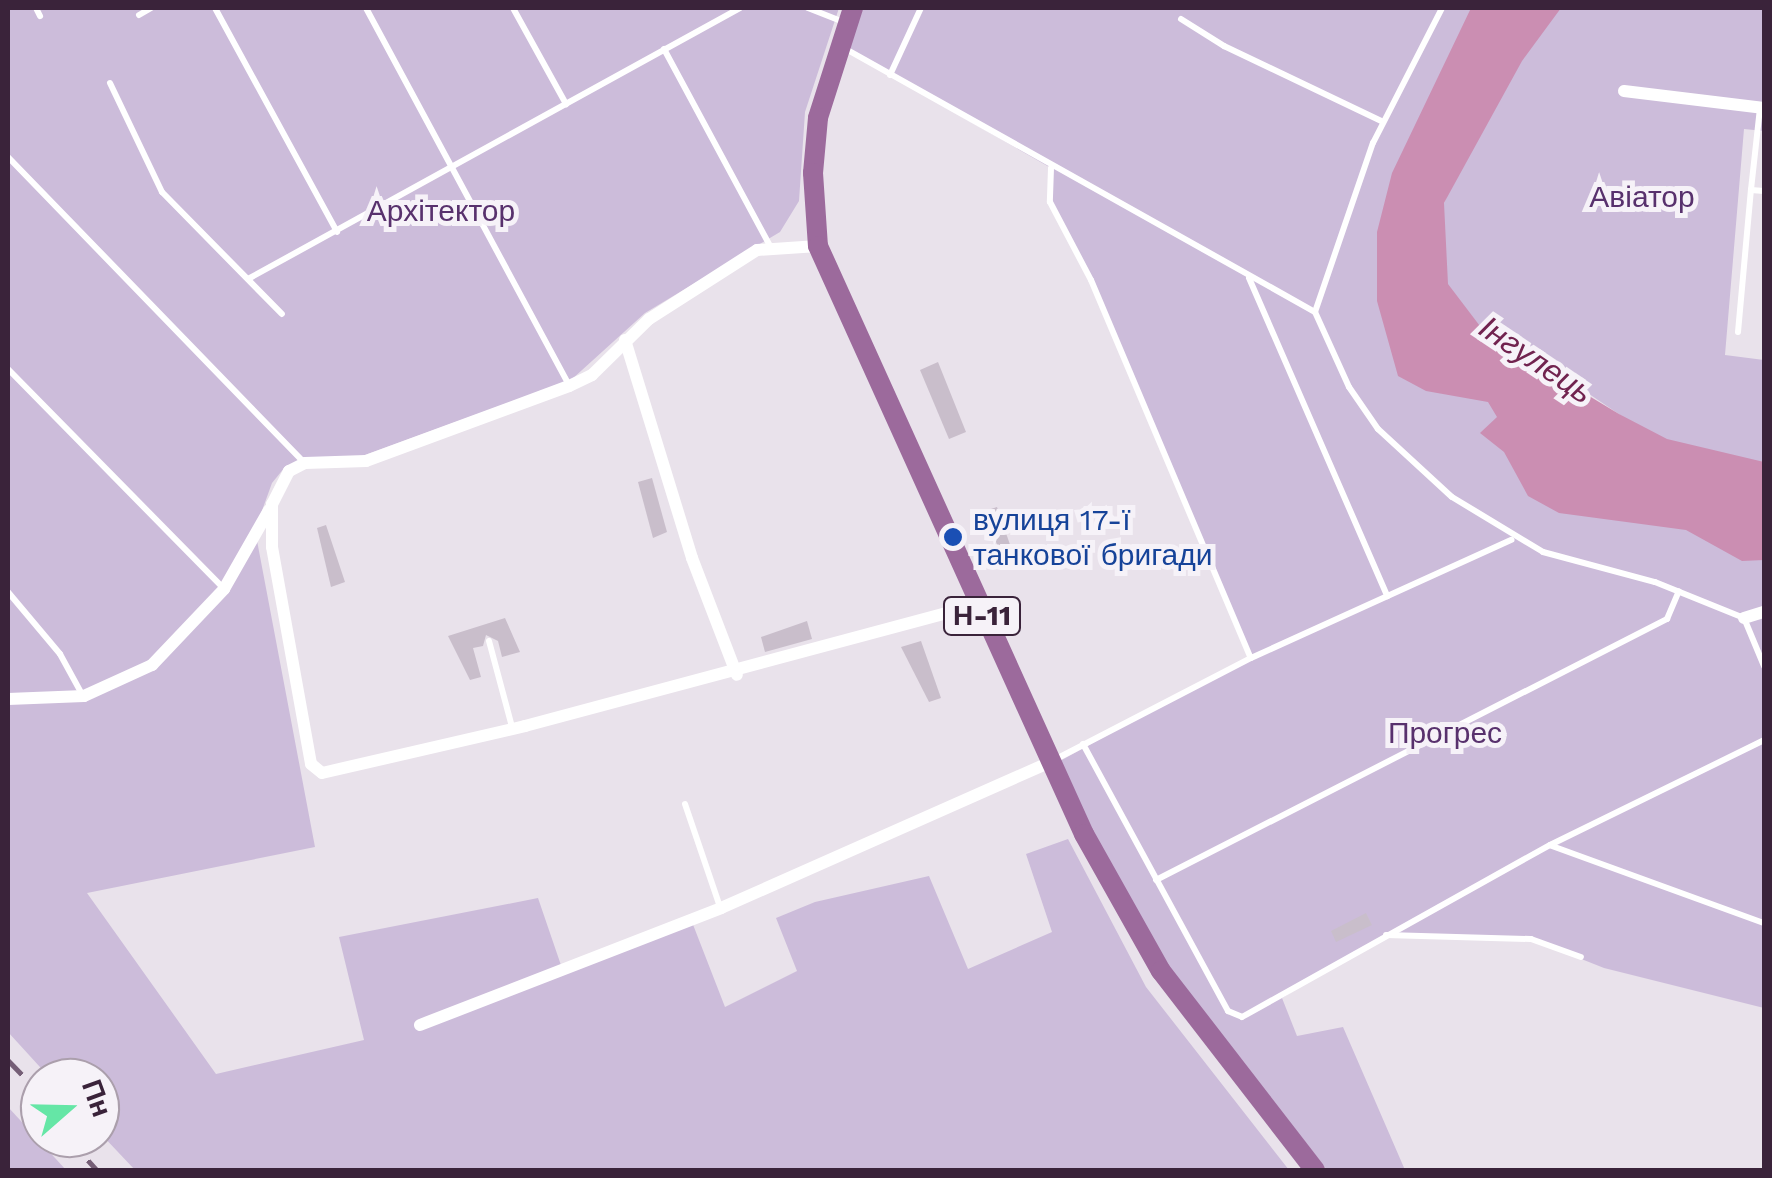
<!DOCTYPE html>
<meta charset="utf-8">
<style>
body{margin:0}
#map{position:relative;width:1772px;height:1178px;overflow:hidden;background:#e9e2eb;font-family:"Work Sans",sans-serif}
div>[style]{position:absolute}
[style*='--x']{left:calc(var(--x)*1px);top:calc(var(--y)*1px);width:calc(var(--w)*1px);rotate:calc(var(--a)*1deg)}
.green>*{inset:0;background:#ccbcda}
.water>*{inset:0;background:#cb8eb2}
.building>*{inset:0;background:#c9becb}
.service>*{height:6px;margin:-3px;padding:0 3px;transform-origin:3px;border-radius:3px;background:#fff}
.minor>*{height:12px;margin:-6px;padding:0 6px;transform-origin:6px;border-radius:6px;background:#fff}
.primary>*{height:20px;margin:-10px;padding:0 10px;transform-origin:10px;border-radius:10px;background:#9c6a9c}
.rail>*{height:5px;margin-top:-2.5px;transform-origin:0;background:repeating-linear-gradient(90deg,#755e76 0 20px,transparent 0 30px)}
.dots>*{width:28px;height:28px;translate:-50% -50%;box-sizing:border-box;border:5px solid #f6f2f8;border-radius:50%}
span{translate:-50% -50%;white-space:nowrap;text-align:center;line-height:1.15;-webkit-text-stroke:10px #f6f2f8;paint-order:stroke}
.shield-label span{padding:2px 8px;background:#f6f2f8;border:2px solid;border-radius:8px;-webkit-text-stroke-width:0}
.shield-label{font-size:28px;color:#3a233a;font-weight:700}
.park-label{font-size:30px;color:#58316d}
.transit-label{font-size:30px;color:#164399}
.left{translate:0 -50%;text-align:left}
.water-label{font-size:32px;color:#71234f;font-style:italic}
.frame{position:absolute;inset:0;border:10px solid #3a233a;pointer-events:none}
.north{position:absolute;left:20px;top:1058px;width:100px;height:100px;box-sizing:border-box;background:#f6f2f8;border:2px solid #ab9fac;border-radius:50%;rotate:70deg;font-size:28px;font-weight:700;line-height:40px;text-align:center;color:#3a233a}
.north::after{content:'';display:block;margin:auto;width:35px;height:45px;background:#65e6a6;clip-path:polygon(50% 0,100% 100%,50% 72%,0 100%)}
</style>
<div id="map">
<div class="green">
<div style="clip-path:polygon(8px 8px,839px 8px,805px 112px,799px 201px,780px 232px,645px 313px,571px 380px,362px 456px,285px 467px,272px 483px,255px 530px,315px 847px,87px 893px,216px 1074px,364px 1040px,339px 937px,538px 898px,564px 974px,692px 922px,725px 1007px,797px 971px,776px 918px,815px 902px,929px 876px,968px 969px,1052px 932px,1026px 854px,1068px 839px,1146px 987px,1289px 1170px,135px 1170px,100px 1133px,100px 1078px,50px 1078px,8px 1032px)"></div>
<div style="clip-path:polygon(863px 8px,1478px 8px,1383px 264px,1764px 538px,1764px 1008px,1604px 968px,1531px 939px,1385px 935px,1282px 998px,1297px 1036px,1343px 1027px,1405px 1170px,1327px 1170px,1169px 967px,1059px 776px,1060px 761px,1250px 657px,1091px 280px,1050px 202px,1051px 168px,847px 51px)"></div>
<div style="clip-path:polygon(1551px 8px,1764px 8px,1764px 131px,1744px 129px,1725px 355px,1764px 360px,1764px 471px,1678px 454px,1555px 371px,1502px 346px,1472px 320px,1465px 326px,1433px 255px,1444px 203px,1475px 133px)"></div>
<div style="clip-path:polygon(8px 1107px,45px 1147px,66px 1170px,8px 1170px)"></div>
</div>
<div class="water">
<div style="clip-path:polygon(1471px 8px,1561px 8px,1522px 61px,1444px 203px,1448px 284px,1486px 334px,1619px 414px,1667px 439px,1764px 462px,1764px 560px,1742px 561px,1686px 530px,1559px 513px,1528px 496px,1504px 452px,1480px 433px,1497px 417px,1488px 402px,1426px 391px,1398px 376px,1377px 301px,1377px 232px,1392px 173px)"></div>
</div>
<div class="building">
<div style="clip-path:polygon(938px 362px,966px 432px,949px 439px,920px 370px)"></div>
<div style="clip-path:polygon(652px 478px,667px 532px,653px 538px,638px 482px)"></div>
<div style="clip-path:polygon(997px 507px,1017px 565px,1006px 570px,985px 511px)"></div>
<div style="clip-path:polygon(326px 525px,345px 582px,331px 587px,317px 528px)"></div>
<div style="clip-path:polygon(505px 618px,520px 652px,502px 657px,498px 641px,486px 635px,483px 646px,473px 648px,481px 677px,470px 680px,448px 636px)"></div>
<div style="clip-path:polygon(807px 621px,812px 639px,765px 652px,761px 637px)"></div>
<div style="clip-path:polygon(921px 641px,941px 698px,929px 702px,901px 647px)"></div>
<div style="clip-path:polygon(1366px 913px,1372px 925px,1336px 942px,1331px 931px)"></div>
</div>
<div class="service">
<div style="--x:36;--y:8;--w:9;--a:63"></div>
<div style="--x:215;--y:8;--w:255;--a:61.4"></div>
<div style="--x:366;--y:8;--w:428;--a:61.7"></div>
<div style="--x:513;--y:8;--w:110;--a:61.1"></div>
<div style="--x:808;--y:8;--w:41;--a:21.5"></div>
<div style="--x:139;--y:15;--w:14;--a:-30"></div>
<div style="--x:1181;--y:19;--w:51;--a:32.1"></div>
<div style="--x:1224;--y:46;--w:176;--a:25.5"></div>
<div style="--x:844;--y:48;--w:540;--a:29.27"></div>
<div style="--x:1315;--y:312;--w:82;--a:65.6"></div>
<div style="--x:1349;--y:387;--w:51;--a:55.4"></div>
<div style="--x:1378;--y:429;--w:100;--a:42.6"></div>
<div style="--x:1452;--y:497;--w:106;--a:31.1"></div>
<div style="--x:1543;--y:552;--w:116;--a:15"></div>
<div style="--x:1655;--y:582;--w:96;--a:22"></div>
<div style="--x:1744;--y:618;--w:52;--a:67.4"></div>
<div style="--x:664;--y:49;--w:224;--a:61.7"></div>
<div style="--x:890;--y:75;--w:74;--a:-65.2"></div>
<div style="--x:110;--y:83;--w:121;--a:64.5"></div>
<div style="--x:162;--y:192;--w:171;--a:45.5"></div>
<div style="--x:1760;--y:108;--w:82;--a:96.3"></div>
<div style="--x:1751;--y:190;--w:13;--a:4"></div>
<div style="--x:8;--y:157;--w:426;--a:45.9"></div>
<div style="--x:1051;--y:168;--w:34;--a:92"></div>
<div style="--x:1050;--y:202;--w:88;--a:62.3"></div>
<div style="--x:1091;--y:280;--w:410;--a:67.1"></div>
<div style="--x:1249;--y:278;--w:347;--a:66.5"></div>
<div style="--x:248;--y:279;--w:562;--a:-28.85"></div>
<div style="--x:1315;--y:312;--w:179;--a:-71.1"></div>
<div style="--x:1373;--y:143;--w:152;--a:-62.9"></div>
<div style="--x:1738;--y:332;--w:143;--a:-84.8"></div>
<div style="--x:8;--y:369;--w:308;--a:45.5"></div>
<div style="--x:8;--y:592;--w:81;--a:50"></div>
<div style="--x:60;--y:654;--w:48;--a:61.3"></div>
<div style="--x:489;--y:641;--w:89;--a:75"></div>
<div style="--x:1083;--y:744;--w:304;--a:61.5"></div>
<div style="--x:1228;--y:1011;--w:15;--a:23"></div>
<div style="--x:1242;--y:1017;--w:353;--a:-29.2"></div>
<div style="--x:1550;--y:845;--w:238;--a:-26.1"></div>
<div style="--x:1054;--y:760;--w:222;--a:-27.4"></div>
<div style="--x:1251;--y:658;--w:286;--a:-24.4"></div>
<div style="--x:685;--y:804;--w:109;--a:71.2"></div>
<div style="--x:1552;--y:846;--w:226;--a:20"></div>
<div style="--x:1156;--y:880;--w:574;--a:-27.06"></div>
<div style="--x:1667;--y:619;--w:30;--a:-67"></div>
<div style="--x:1386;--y:935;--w:145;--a:1.6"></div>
<div style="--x:1531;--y:939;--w:53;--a:19.8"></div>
</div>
<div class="minor">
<div style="--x:1624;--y:91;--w:141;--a:6.9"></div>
<div style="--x:818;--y:246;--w:61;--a:176.2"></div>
<div style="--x:757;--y:250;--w:128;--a:147.4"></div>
<div style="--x:649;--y:319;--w:80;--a:135.5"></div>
<div style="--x:592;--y:375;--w:25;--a:154"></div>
<div style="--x:569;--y:386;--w:216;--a:159.7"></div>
<div style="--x:366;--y:461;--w:61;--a:178.1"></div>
<div style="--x:305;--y:463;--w:18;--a:153"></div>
<div style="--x:289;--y:471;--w:37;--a:117"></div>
<div style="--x:272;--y:504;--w:43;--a:90"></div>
<div style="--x:272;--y:547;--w:220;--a:79.8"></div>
<div style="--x:311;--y:764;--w:14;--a:39"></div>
<div style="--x:322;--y:773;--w:208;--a:-13"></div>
<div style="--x:525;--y:726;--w:469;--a:-15"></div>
<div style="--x:625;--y:340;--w:228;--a:72.9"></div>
<div style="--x:692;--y:558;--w:125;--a:69"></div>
<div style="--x:1744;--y:618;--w:21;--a:-17"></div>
<div style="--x:8;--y:699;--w:76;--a:-2.3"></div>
<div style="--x:84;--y:696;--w:75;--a:-24.5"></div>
<div style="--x:152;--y:665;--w:105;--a:-46.5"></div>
<div style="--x:224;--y:589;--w:91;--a:-60.3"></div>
<div style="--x:420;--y:1025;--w:323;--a:-21.2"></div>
<div style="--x:721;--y:908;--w:358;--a:-23.9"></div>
</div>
<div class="primary">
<div style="--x:853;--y:8;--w:115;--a:107.7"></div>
<div style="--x:818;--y:118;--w:55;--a:95.2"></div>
<div style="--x:813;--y:173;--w:73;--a:86.1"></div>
<div style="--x:818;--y:246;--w:645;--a:65.66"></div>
<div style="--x:1084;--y:834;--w:157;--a:60.7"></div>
<div style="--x:1161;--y:971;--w:252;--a:52.3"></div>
</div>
<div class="rail">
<div style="--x:8;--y:1060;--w:46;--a:45.9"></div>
<div style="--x:68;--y:1138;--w:43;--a:47.8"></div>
</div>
<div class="dots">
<div style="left:953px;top:537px;background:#1a4fb4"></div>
</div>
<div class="shield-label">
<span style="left:982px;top:616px">Н-11</span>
</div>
<div class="park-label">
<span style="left:1642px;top:197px">Авіатор</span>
<span style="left:441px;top:211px">Архітектор</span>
<span style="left:1445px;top:733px">Прогрес</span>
</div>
<div class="transit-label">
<span class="left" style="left:973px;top:537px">вулиця 17-ї<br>танкової бригади</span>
</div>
<div class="water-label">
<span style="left:1536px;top:360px;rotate:34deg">Інгулець</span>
</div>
<div class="frame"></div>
<div class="north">Пн</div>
</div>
